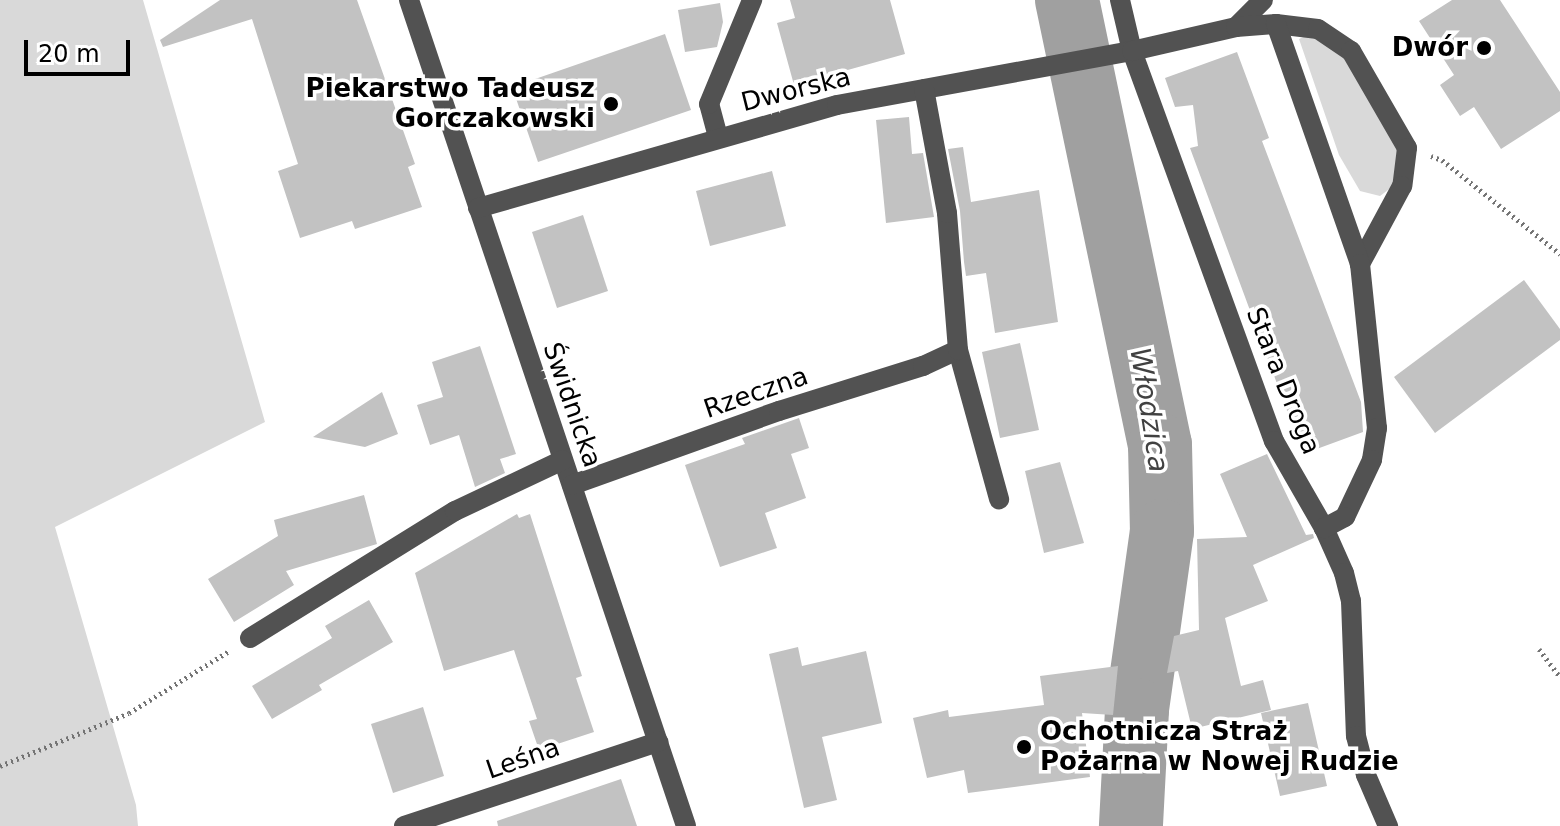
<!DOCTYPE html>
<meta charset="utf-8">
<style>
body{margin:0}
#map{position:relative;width:1560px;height:826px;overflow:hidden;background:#fff;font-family:"DejaVu Sans",sans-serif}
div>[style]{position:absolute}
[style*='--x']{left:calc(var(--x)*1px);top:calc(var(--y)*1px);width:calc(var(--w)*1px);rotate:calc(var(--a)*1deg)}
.green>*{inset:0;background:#d9d9d9}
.river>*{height:64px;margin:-32px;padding:0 32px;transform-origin:32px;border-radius:32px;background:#a0a0a0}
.building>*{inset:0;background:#c2c2c2}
.path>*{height:5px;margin-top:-2.5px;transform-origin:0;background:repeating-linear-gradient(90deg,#747474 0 2px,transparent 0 6px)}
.minor>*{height:20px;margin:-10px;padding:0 10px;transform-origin:10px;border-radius:10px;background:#525252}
.dots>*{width:22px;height:22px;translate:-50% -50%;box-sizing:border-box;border:4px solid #fff;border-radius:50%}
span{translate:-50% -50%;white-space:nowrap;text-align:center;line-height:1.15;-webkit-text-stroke:7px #fff;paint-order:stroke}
.poi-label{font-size:26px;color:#000;font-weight:700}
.right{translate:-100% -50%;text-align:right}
.left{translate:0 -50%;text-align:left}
.street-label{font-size:26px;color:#000}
.water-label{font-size:28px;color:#414141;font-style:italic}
.scale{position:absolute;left:24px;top:40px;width:106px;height:36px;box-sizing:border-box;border:4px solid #000;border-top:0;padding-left:10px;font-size:24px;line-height:28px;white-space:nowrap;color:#000;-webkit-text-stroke:6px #fff;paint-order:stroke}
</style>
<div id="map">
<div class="green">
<div style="clip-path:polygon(0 0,143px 0,265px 422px,55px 527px,136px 805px,138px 826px,0 826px)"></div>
<div style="clip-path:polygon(1308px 35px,1351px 51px,1398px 134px,1396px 184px,1380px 196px,1360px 191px,1339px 155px,1299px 39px)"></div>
</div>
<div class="river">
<div style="--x:1067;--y:0;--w:455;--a:78.2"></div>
<div style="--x:1160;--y:445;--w:86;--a:88.7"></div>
<div style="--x:1162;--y:531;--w:181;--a:98"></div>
<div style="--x:1137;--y:710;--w:116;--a:93"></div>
</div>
<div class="building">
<div style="clip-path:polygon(220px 0,357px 0,415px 164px,408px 167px,422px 207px,355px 229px,352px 221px,300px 238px,278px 171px,298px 164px,252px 19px,163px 47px,160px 40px)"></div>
<div style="clip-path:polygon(790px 0,890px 0,905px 54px,794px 85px,777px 23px,795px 18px)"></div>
<div style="clip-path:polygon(1452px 0,1500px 0,1560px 92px,1560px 111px,1501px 149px,1474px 107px,1460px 116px,1440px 85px,1454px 75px,1419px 21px)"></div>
<div style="clip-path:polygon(720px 3px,723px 22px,717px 47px,685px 52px,678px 10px)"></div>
<div style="clip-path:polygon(665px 34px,691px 110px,538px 162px,512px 87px)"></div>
<div style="clip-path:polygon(1237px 52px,1269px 138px,1262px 141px,1361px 402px,1363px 432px,1303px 454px,1190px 148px,1198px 146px,1193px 105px,1175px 107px,1165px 78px)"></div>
<div style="clip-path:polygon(909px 117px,912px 154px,923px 153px,934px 217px,886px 223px,876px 120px)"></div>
<div style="clip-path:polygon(963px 147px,971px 202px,1039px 190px,1058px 322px,995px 333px,986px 273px,966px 276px,964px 262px,960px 211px,948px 149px)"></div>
<div style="clip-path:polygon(772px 171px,786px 226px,710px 246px,696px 191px)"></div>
<div style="clip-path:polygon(583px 215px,608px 291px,557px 308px,532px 232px)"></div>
<div style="clip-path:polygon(1524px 280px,1560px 329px,1560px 340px,1435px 433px,1394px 377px)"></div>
<div style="clip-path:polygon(1020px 343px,1039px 430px,1000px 438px,982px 352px)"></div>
<div style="clip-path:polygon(480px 346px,516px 454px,500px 459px,505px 473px,475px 487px,459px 435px,430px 445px,417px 405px,443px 397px,432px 362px)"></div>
<div style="clip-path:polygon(382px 392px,398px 434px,365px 447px,313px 437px)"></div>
<div style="clip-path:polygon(799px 418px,809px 448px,791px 454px,806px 498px,765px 513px,777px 548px,720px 567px,685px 465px,745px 444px,742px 438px)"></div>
<div style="clip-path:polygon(1267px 454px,1306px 535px,1313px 534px,1314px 538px,1253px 565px,1268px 601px,1225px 618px,1241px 686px,1263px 680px,1271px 710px,1192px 729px,1178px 671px,1167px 673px,1174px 636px,1199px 630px,1197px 539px,1247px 537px,1220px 474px)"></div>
<div style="clip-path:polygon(1060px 462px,1084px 543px,1044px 553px,1025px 471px)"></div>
<div style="clip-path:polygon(364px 495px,377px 544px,286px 571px,294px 585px,234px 622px,208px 579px,278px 536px,274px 520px)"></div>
<div style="clip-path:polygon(517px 514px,519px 518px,530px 514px,582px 676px,576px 678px,594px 732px,539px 750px,529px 721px,537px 719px,514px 650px,444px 671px,415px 573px)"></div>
<div style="clip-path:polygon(369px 600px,393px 642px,319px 685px,322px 690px,272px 719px,252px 686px,332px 638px,325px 626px)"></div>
<div style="clip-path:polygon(798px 647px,802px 666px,866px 651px,882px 723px,822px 737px,837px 800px,804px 808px,769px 654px)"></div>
<div style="clip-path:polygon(1118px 666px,1113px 715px,1082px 713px,1090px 777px,968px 793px,964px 770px,927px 778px,913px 718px,948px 710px,949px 717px,1044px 705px,1040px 676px)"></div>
<div style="clip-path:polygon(1308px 703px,1327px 786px,1280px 796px,1261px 713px)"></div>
<div style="clip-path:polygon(423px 707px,444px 776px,393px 793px,371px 724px)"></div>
<div style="clip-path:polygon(621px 779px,637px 826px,498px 826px,497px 821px)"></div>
</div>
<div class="path">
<div style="--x:1431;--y:156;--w:12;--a:20"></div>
<div style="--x:1442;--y:160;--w:151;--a:38.5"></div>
<div style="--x:1539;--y:649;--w:35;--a:53"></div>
<div style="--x:0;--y:766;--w:139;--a:-22.3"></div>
<div style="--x:129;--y:713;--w:118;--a:-31.8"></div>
</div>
<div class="minor">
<div style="--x:409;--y:0;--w:871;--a:71.46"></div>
<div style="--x:1120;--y:0;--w:52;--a:76.8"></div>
<div style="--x:1132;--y:51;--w:415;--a:70"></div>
<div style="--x:1274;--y:441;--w:100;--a:60.1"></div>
<div style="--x:1324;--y:528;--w:49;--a:66"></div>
<div style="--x:1344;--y:573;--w:29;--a:76"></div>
<div style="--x:1351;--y:601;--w:135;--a:87.9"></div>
<div style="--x:1356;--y:736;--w:40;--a:75.6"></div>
<div style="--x:1366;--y:775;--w:56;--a:66.7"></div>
<div style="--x:1276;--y:24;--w:42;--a:6.8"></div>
<div style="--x:1318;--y:29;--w:40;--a:34"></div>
<div style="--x:1351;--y:51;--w:112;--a:60"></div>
<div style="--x:1407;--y:148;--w:38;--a:97"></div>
<div style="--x:1402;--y:186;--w:89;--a:118.3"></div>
<div style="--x:1236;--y:27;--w:38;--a:-45"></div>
<div style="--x:718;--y:137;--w:34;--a:-105"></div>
<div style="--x:709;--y:104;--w:113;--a:-67.5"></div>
<div style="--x:478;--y:208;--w:373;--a:-16"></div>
<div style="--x:837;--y:105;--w:300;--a:-10.4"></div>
<div style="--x:1132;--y:51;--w:107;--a:-13"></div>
<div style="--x:1236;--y:27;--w:40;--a:-4.3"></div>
<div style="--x:1276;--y:24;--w:254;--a:70.7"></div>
<div style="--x:1360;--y:264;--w:165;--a:84.1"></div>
<div style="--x:1377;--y:428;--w:32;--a:99"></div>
<div style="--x:1372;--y:460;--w:63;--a:115.3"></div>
<div style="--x:1345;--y:517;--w:24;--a:152"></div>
<div style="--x:958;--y:350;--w:155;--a:74.6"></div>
<div style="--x:572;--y:485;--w:220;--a:-19.7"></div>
<div style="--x:779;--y:411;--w:151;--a:-17.4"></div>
<div style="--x:923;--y:366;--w:38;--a:-25"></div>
<div style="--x:958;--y:350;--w:137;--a:-94.6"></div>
<div style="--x:947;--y:213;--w:126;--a:-100.5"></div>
<div style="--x:250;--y:638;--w:241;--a:-31.8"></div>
<div style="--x:455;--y:511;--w:119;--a:-25.3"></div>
<div style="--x:404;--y:826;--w:268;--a:-18.3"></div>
</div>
<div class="dots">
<div style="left:1484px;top:48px;background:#000"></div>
<div style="left:611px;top:104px;background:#000"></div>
<div style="left:1024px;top:747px;background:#000"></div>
</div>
<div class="poi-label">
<span class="right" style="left:1468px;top:48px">Dwór</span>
<span class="right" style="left:595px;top:104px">Piekarstwo Tadeusz<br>Gorczakowski</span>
<span class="left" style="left:1040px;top:747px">Ochotnicza Straż<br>Pożarna w Nowej Rudzie</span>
</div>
<div class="street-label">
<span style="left:796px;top:90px;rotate:-14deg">Dworska</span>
<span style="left:1283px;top:381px;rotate:68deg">Stara Droga</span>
<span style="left:756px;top:393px;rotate:-19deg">Rzeczna</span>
<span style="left:572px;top:405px;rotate:71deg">Świdnicka</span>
<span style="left:523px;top:759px;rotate:-19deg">Leśna</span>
</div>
<div class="water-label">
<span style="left:1149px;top:410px;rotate:81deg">Włodzica</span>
</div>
<div class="scale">20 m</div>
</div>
